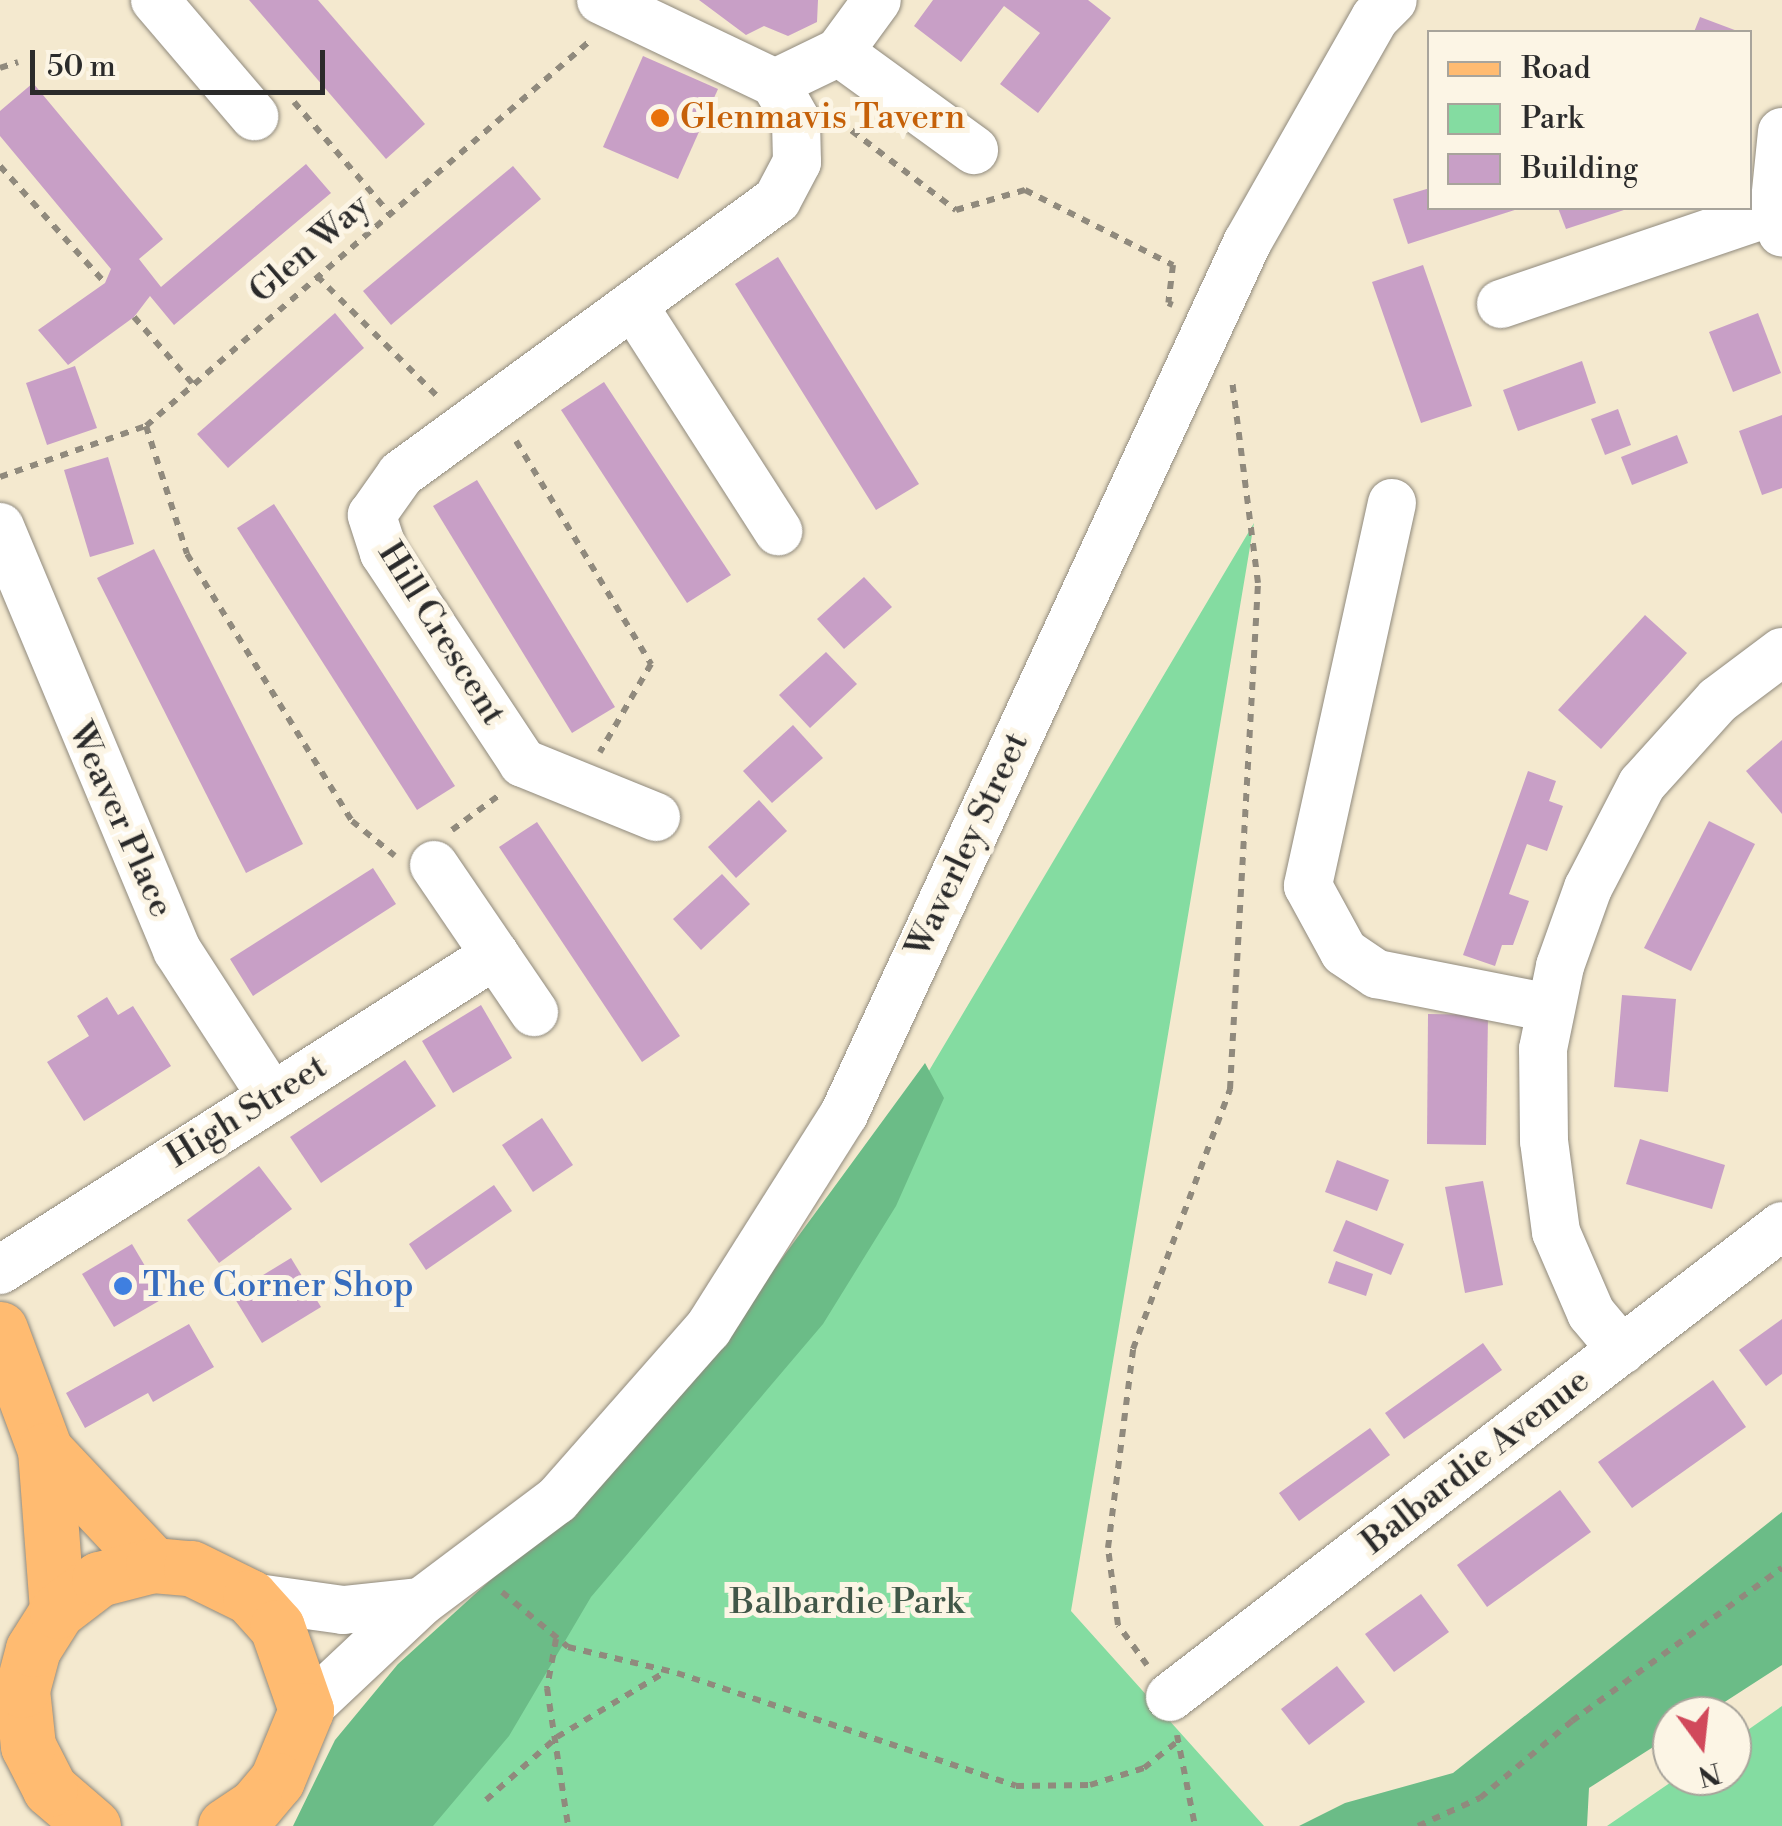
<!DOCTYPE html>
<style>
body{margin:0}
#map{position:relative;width:1782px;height:1826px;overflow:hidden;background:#f4e9cf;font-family:"Libre Bodoni",serif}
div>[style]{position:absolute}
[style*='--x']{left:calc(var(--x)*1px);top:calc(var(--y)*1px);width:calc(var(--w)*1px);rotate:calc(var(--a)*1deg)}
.green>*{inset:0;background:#84dca1}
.forest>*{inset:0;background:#6bbc87}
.building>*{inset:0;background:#c89fc6}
.path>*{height:6px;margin-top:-3px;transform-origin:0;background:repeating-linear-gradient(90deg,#908a7d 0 8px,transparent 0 16px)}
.roads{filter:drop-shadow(0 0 2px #908a7d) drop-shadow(0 0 2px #908a7d)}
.minor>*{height:48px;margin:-24px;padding:0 24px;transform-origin:24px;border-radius:24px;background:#fff}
.major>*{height:55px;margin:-27.5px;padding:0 27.5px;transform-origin:27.5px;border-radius:27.5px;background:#ffbb71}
.dots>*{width:28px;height:28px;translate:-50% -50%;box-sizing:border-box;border:5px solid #fcf5e5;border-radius:50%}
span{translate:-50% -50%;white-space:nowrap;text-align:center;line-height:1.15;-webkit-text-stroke:10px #fcf5e5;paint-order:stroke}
.food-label{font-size:35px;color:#c56008}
.left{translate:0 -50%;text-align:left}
.street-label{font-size:35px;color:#2b2b2b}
.shop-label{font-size:35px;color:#366cbe}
.park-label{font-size:35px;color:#415748}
.legend{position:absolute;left:1427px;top:30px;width:325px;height:180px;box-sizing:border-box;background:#fcf5e5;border:2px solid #a8a49b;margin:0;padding:12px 18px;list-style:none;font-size:30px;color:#2b2b2b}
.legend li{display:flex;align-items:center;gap:20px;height:50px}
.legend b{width:50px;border:2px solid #a8a49b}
.north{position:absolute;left:1652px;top:1696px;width:100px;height:100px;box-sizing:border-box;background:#fcf5e5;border:2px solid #a8a49b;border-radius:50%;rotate:165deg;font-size:28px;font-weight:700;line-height:40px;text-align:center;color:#2b2b2b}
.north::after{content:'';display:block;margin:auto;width:35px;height:45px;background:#d1495b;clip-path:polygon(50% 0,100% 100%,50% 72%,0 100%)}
.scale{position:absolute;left:30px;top:50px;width:295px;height:45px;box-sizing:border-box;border:5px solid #2b2b2b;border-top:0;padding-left:12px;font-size:30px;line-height:35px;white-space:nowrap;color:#2b2b2b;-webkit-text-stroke:8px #fcf5e5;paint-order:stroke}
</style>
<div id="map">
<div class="green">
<div style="clip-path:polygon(1254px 523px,1071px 1611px,1264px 1826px,402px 1826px,790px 1305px)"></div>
<div style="clip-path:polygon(1782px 1706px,1782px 1826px,1607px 1826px,1680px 1776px,1732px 1776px,1732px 1741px)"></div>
</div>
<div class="forest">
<div style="clip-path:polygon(925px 1063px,944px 1098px,896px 1206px,823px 1324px,591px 1597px,509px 1736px,433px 1826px,293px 1826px,335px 1740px,398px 1664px,583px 1496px,723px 1339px)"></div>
<div style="clip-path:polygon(1782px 1512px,1782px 1665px,1703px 1716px,1672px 1716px,1672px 1735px,1589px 1788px,1587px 1826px,1299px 1826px,1345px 1803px,1453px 1773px)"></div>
</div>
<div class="building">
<div style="clip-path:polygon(249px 0,318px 0,425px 124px,386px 159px)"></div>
<div style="clip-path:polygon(699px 0,818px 0,817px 22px,788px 36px,764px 26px,746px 35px)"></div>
<div style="clip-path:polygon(933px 0,1088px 0,1111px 18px,1038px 113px,1000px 84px,1040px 33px,1004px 6px,961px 62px,914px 26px)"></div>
<div style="clip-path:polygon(1700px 17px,1740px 32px,1694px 32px)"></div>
<div style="clip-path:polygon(643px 56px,718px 89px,678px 179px,603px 147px)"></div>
<div style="clip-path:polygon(33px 83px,163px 239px,139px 259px,161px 287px,306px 164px,331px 193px,174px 325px,150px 296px,134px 317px,68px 365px,38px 330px,105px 283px,111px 269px,0 136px,0 111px)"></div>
<div style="clip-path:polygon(513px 166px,541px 199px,391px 325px,363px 291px)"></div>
<div style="clip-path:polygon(1430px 188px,1430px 208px,1521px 208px,1408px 244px,1393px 199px)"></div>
<div style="clip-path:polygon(1558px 208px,1630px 208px,1566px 229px)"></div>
<div style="clip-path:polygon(778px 257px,919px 484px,876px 510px,735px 284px)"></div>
<div style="clip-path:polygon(1423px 265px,1472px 406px,1421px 423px,1372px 282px)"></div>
<div style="clip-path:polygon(335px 313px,364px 348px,228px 468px,197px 434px)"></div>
<div style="clip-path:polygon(1758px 313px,1781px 373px,1733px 392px,1709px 332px)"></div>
<div style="clip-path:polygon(1582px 361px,1596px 403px,1518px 431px,1503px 390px)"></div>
<div style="clip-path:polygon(75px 366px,97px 428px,47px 445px,26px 383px)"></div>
<div style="clip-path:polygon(604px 382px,731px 575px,687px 603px,561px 410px)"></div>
<div style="clip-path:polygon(1618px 409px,1631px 445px,1605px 455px,1591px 419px)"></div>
<div style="clip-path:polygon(1782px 415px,1782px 488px,1762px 495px,1739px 431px)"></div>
<div style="clip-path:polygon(1677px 435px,1688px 463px,1632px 485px,1621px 457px)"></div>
<div style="clip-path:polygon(108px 457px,134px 544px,90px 557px,64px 470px)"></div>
<div style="clip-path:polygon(477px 480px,615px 707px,572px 733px,433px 506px)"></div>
<div style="clip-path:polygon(274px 504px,455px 786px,417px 810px,237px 528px)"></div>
<div style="clip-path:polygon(154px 549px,303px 844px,246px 873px,97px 578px)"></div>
<div style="clip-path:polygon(864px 577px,892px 607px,844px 649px,817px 619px)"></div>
<div style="clip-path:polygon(1645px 615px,1687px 653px,1601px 749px,1558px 710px)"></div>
<div style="clip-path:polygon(826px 652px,857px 684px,810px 728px,779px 695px)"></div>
<div style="clip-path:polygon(793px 725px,823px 758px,772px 803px,743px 771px)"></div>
<div style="clip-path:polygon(1782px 740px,1782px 814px,1746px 771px)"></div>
<div style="clip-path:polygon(1528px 771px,1556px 781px,1549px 801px,1563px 806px,1547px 851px,1527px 844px,1509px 894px,1529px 901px,1513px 945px,1502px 945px,1495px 966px,1463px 955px)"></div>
<div style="clip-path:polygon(759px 800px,787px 831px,736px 878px,708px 847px)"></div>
<div style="clip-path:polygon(1709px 821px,1755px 844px,1691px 971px,1644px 948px)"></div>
<div style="clip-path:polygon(537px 822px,680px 1036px,642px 1062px,499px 847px)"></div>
<div style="clip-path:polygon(373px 868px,396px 904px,253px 996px,230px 959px)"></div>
<div style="clip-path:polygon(722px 874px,750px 904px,701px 950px,673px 919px)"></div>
<div style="clip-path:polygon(1622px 995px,1676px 999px,1668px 1092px,1614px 1087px)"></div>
<div style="clip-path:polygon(107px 997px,118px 1015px,133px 1006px,171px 1066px,84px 1121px,47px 1062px,89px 1036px,77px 1016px)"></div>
<div style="clip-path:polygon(481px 1005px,512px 1058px,453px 1093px,422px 1041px)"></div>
<div style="clip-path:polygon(1428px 1014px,1488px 1015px,1486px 1145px,1427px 1144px)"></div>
<div style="clip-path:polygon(405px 1060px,436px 1106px,321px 1183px,290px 1137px)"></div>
<div style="clip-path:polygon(542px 1118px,573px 1165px,533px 1192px,502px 1145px)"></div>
<div style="clip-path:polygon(1640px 1139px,1725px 1165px,1712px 1209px,1626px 1184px)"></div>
<div style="clip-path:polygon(1337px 1160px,1389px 1180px,1377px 1211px,1325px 1192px)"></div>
<div style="clip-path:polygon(259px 1166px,292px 1209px,219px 1263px,187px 1220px)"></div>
<div style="clip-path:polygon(1483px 1181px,1503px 1285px,1465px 1293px,1445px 1187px)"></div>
<div style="clip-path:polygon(494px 1185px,512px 1211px,426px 1270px,409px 1244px)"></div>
<div style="clip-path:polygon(1346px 1220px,1404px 1244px,1391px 1275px,1333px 1251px)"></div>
<div style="clip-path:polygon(132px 1244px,164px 1298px,114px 1327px,82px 1274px)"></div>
<div style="clip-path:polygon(291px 1258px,321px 1307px,262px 1343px,232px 1294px)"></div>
<div style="clip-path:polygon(1336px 1261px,1373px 1274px,1366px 1296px,1328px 1283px)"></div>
<div style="clip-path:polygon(1782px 1319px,1782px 1374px,1766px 1386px,1739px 1350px)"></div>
<div style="clip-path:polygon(189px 1324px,214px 1367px,153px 1402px,148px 1393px,85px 1428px,66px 1393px)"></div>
<div style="clip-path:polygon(1483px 1343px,1502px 1370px,1404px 1439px,1385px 1413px)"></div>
<div style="clip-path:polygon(1713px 1380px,1746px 1427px,1632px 1508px,1598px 1462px)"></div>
<div style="clip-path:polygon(1370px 1428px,1390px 1455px,1299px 1521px,1279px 1493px)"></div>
<div style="clip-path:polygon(1560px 1490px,1591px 1532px,1487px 1607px,1457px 1565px)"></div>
<div style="clip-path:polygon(1421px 1594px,1449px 1632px,1394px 1672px,1365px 1634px)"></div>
<div style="clip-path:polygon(1337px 1666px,1365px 1702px,1309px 1745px,1281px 1709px)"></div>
</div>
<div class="path">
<div style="--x:0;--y:68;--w:19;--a:-18"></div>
<div style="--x:294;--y:102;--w:148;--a:49.4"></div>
<div style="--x:839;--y:121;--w:147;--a:37.3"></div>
<div style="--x:956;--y:210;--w:72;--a:-16.2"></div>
<div style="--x:1025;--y:190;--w:166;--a:26.9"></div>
<div style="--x:1173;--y:265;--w:38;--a:97"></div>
<div style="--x:1168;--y:303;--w:5;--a:22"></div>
<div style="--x:0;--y:166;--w:157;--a:48.1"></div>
<div style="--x:317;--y:276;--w:171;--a:45"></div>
<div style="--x:134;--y:317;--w:88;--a:48.7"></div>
<div style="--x:146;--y:426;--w:134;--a:72.2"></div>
<div style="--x:187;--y:554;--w:314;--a:58.3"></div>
<div style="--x:352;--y:821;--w:55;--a:39.1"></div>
<div style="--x:516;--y:441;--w:261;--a:58.8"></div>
<div style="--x:651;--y:664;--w:102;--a:120.1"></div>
<div style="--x:0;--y:477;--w:155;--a:-19.3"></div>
<div style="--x:146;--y:426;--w:589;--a:-40.94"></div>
<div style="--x:452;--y:830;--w:57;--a:-36.5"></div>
<div style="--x:502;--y:1592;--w:86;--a:39.8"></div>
<div style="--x:568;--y:1647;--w:112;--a:13.4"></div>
<div style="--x:677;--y:1673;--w:357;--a:18.4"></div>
<div style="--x:1016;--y:1786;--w:74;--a:-0.8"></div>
<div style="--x:1090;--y:1785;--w:57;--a:-17.5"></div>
<div style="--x:1144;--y:1768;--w:43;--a:-38.5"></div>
<div style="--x:556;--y:1639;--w:50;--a:100.4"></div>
<div style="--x:547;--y:1688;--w:140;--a:81.3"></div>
<div style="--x:1147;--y:1665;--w:49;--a:-125.9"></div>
<div style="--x:1118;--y:1625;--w:78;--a:-97.4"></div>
<div style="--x:1108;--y:1548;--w:201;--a:-82.8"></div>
<div style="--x:1133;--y:1349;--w:278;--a:-69.5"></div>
<div style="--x:1230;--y:1089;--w:507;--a:-86.83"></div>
<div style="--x:1258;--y:583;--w:205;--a:-97.3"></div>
<div style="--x:1177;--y:1735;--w:93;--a:78.8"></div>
<div style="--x:486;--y:1800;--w:95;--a:-41.6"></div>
<div style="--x:557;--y:1737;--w:128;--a:-31"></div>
<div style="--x:1418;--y:1826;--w:68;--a:-24.3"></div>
<div style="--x:1480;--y:1798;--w:120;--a:-39.9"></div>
<div style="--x:1572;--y:1721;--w:260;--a:-36.1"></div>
</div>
<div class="roads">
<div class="minor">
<div style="--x:155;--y:0;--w:153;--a:49.5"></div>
<div style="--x:601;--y:0;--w:193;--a:25.5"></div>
<div style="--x:839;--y:52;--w:167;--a:36"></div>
<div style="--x:775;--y:83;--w:71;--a:-25.8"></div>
<div style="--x:839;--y:52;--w:64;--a:-53.8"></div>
<div style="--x:1782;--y:132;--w:79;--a:95.8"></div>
<div style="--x:1774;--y:211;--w:23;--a:70"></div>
<div style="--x:1501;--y:304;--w:288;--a:-18.8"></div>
<div style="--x:633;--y:305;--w:269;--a:57.3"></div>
<div style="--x:1392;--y:503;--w:392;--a:102.4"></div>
<div style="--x:1308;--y:886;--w:75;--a:61.4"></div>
<div style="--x:1344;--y:952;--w:40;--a:34"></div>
<div style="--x:1377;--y:974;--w:177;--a:11.1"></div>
<div style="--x:0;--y:527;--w:459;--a:67.3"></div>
<div style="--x:177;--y:950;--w:175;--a:57.1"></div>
<div style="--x:656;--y:817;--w:144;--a:-157.9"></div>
<div style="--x:523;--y:763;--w:252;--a:-123.5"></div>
<div style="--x:384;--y:553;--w:40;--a:-108"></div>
<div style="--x:372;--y:515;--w:50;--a:-54.7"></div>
<div style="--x:401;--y:474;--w:465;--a:-36.1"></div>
<div style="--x:777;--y:200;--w:43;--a:-62.2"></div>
<div style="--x:797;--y:162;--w:42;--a:-91.4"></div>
<div style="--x:796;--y:120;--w:43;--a:-119.6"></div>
<div style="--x:434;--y:865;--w:178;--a:55.8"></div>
<div style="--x:0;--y:1270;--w:587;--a:-32.47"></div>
<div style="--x:1622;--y:1350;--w:48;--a:-130"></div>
<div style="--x:1591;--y:1313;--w:88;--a:-113.4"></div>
<div style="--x:1556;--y:1232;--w:92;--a:-97.5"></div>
<div style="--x:1544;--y:1141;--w:92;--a:-90.6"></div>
<div style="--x:1543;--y:1049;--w:85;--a:-78.4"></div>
<div style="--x:1560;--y:966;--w:83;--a:-70.3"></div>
<div style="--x:1588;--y:888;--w:117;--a:-62.6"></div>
<div style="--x:1642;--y:784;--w:113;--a:-47.9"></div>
<div style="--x:1718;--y:700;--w:80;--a:-36.9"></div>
<div style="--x:250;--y:1597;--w:94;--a:8"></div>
<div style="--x:343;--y:1610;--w:78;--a:-5.9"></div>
<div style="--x:1170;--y:1697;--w:772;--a:-37.58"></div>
<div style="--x:306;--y:1710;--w:158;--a:-43.2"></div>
<div style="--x:421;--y:1602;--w:170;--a:-36.9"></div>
<div style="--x:557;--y:1500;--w:228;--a:-48.6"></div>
<div style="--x:708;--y:1329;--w:254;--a:-57.7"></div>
<div style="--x:844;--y:1114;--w:960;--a:-65.17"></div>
<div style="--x:1247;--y:243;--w:259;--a:-60.4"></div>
<div style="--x:1375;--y:18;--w:25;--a:-45"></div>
</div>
<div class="major">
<div style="--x:0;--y:1329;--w:129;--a:69.6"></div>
<div style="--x:45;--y:1450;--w:161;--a:85.7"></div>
<div style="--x:45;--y:1450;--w:158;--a:46.8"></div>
<div style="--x:93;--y:1826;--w:57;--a:-139.3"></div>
<div style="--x:50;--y:1789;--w:48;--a:-117.1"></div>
<div style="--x:28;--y:1746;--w:56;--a:-96.1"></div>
<div style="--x:22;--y:1690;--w:42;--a:-75"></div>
<div style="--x:33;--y:1649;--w:45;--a:-57.7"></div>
<div style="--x:57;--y:1611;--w:53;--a:-37.3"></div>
<div style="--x:99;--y:1579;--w:56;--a:-14.5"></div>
<div style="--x:153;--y:1565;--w:38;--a:5"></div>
<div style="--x:191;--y:1568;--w:66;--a:26.2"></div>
<div style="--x:250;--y:1597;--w:40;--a:48"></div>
<div style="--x:277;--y:1627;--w:88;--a:70.7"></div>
<div style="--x:306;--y:1710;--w:76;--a:112.5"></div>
<div style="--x:277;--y:1780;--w:34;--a:130"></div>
<div style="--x:255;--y:1806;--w:36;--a:146"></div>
</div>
</div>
<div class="dots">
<div style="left:660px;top:118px;background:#e8710a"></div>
<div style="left:123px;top:1286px;background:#3f7fe0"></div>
</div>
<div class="food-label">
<span class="left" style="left:680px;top:118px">Glenmavis Tavern</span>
</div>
<div class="street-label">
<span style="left:310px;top:249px;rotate:-41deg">Glen Way</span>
<span style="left:441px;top:634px;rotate:58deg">Hill Crescent</span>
<span style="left:120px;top:820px;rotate:66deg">Weaver Place</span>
<span style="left:968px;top:845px;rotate:-65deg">Waverley Street</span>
<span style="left:247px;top:1112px;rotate:-32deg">High Street</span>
<span style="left:1476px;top:1462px;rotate:-38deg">Balbardie Avenue</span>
</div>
<div class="shop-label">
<span class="left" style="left:143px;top:1286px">The Corner Shop</span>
</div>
<div class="park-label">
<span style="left:847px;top:1603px">Balbardie Park</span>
</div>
<ul class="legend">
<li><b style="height:12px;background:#ffbb71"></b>Road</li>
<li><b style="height:28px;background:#84dca1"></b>Park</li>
<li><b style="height:28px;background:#c89fc6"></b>Building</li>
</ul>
<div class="north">N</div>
<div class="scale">50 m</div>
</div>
